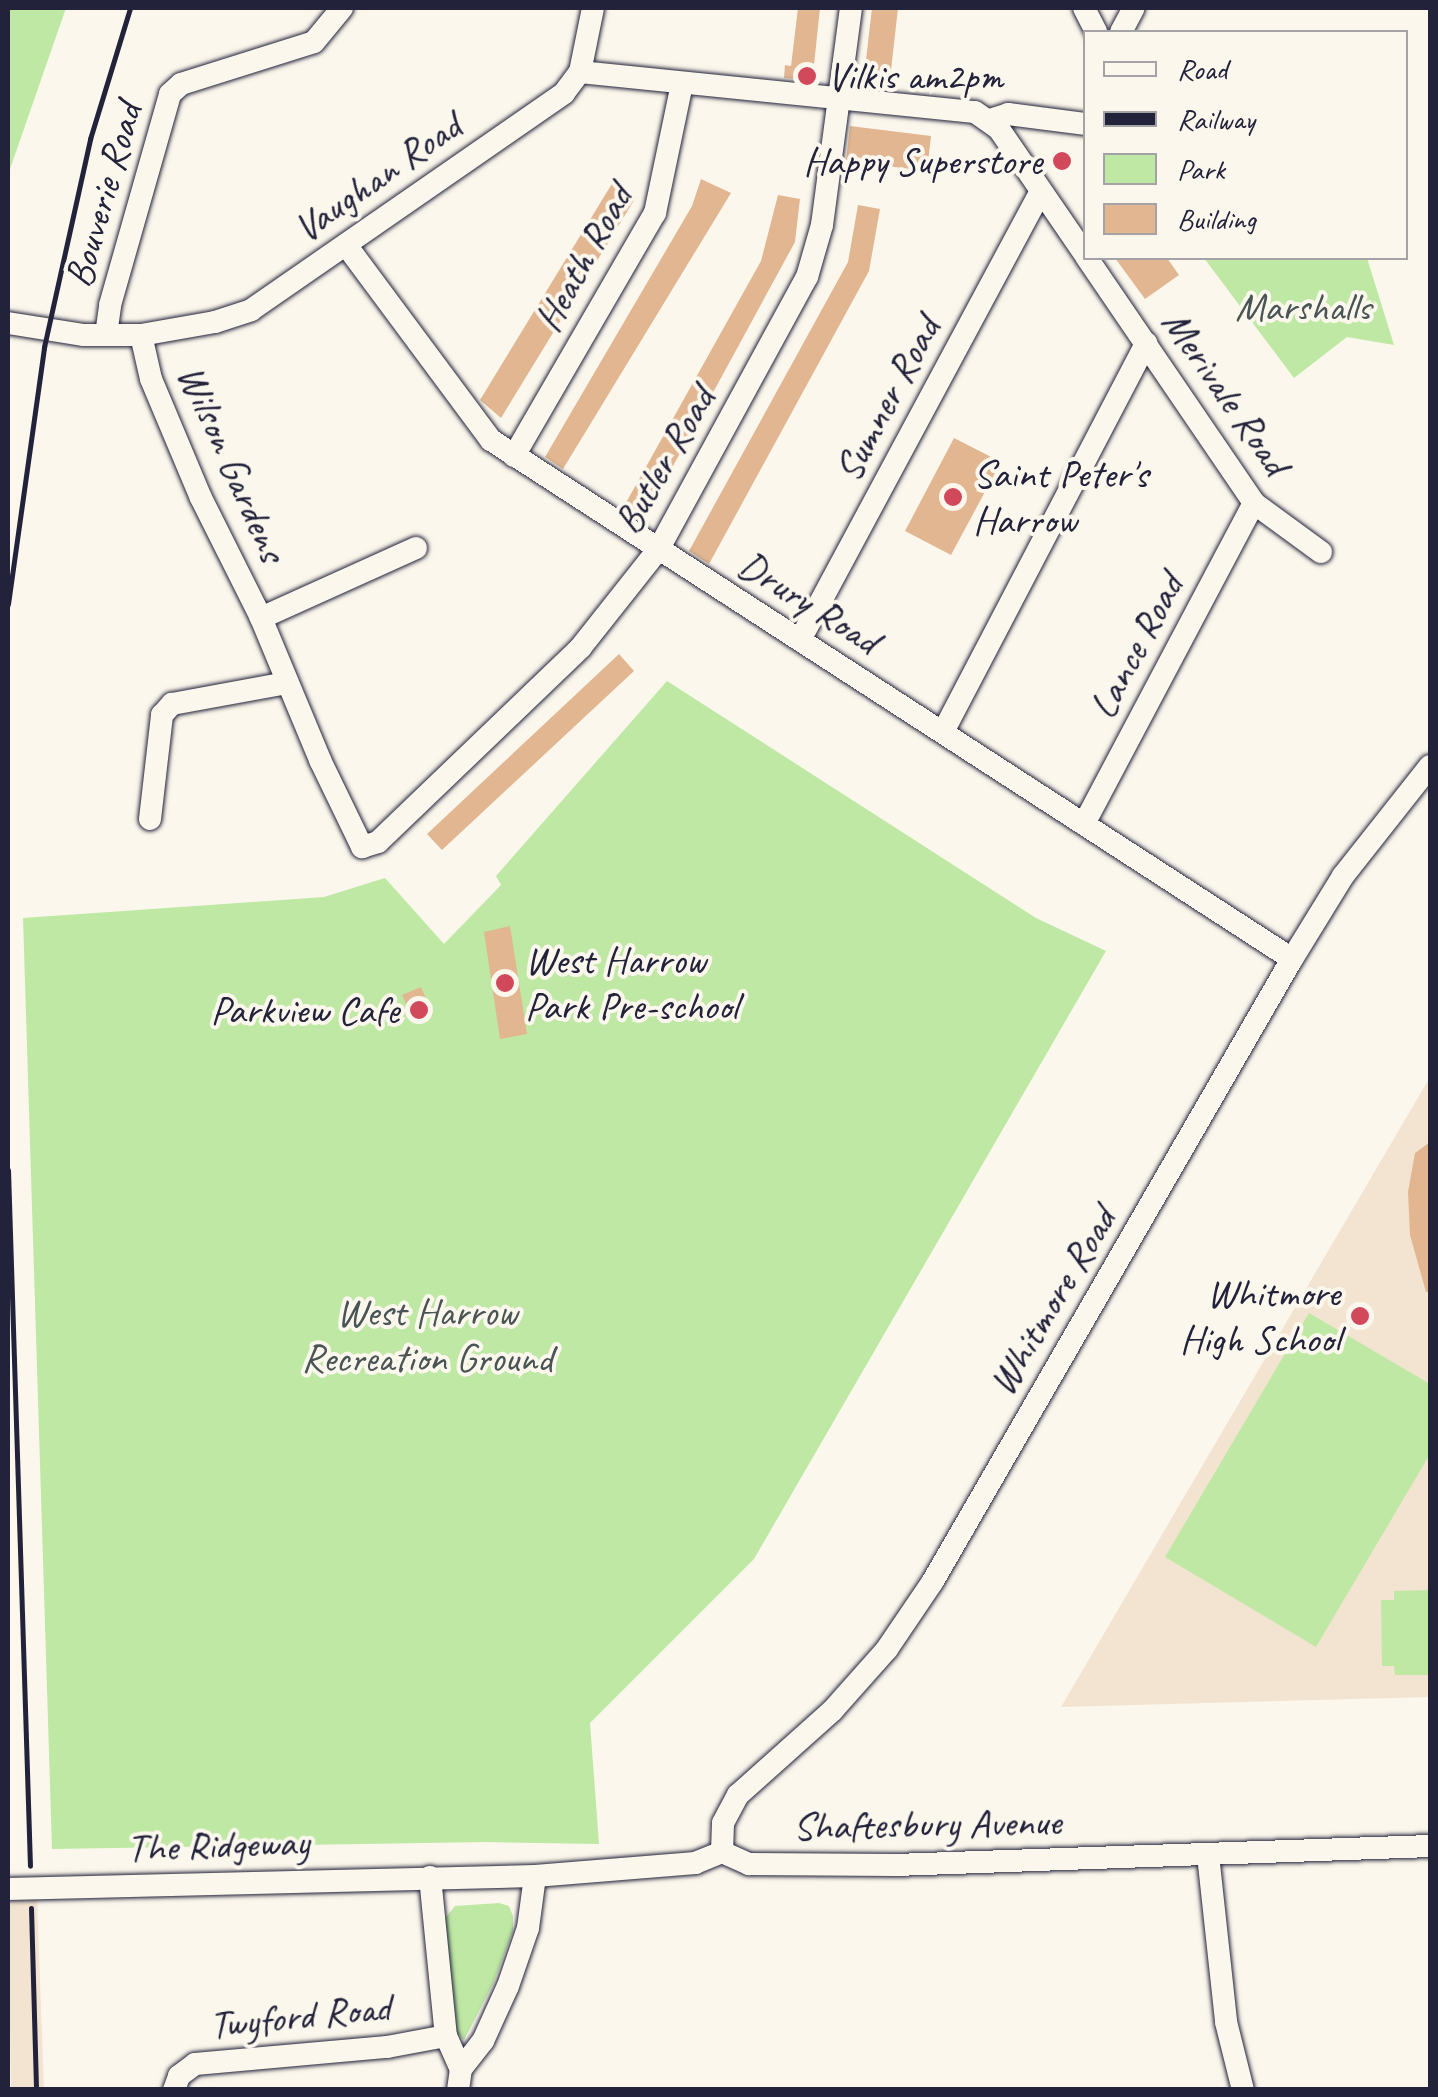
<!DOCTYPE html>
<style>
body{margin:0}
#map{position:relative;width:1438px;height:2097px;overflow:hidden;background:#fbf7ec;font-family:Caveat,sans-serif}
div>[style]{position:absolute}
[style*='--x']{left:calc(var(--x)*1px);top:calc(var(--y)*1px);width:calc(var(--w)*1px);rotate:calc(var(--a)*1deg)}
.built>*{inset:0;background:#f3e4d1}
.green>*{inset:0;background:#bee8a4}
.building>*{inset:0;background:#e1b691}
.roads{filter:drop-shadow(0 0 2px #22223b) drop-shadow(0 0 2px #22223b)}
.minor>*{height:22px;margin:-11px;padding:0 11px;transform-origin:11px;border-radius:11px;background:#fbf7ec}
.rail>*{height:5px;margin:-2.5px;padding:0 2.5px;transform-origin:2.5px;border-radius:2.5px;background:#22223b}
.dots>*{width:28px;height:28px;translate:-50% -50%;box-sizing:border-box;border:5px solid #fbf7ec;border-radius:50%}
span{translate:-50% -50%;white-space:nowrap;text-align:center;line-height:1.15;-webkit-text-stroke:8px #fbf7ec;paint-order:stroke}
.poi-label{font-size:40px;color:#22223b}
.left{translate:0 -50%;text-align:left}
.right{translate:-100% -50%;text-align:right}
.street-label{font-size:40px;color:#22223b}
.park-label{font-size:40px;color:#495455}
.frame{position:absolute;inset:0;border:10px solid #22223b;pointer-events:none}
.legend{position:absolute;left:1083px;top:30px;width:325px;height:230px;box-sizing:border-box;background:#fbf7ec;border:2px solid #a4a2a5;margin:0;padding:12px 18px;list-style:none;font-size:30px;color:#22223b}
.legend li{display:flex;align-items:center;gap:20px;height:50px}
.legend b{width:50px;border:2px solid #a4a2a5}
</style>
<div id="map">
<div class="built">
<div style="clip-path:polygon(1430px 1077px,1430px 1697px,1061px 1707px)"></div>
<div style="clip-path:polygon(37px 1900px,44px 2089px,11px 2089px,8px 1901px)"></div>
</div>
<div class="green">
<div style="clip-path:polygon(8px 8px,66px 8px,10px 169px,8px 168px)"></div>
<div style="clip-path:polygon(1204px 258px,1367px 258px,1394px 345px,1347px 337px,1294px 378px)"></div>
<div style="clip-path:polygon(667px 681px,1036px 918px,1106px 951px,754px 1559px,590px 1723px,599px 1844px,486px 1842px,52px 1849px,23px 918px,324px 897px,385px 878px,444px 944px,501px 885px,496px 876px)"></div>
<div style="clip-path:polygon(1309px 1313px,1430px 1384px,1430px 1454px,1316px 1647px,1165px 1557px)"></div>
<div style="clip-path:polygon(1430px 1590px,1430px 1675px,1395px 1675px,1394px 1666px,1382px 1666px,1381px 1600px,1394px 1600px,1394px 1591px)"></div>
<div style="clip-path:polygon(499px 1903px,509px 1906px,513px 1916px,513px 1931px,493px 1984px,464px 2040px,457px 2033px,445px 1918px,455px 1906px)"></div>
</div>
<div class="building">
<div style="clip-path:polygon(798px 8px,820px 8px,814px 65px,807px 65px,806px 80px,784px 78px,785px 65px,791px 66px)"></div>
<div style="clip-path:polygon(872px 8px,898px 8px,889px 88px,863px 86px)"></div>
<div style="clip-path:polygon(850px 126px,931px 136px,927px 171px,846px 161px)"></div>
<div style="clip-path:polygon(701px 179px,731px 193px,563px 469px,545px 457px,692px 206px)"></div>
<div style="clip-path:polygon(613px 182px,636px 197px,501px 418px,480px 400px)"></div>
<div style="clip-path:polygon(778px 195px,800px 199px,795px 242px,643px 521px,623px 508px,761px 261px)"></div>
<div style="clip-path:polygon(858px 205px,880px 209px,869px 271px,709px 564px,689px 551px,848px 262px)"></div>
<div style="clip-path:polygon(1115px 258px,1167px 258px,1179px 275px,1145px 299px)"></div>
<div style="clip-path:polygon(954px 438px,1001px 462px,951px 555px,905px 531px)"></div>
<div style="clip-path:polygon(619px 654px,634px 671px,442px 850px,427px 834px)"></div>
<div style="clip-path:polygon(510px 926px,527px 1034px,500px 1039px,484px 932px)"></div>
<div style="clip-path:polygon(421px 987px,433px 1015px,414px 1023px,402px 995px)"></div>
<div style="clip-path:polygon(1430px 1142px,1430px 1291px,1426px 1292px,1410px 1235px,1408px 1192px,1415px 1153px)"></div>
</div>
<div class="roads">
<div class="minor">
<div style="--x:1084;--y:8;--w:27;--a:63"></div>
<div style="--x:1121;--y:32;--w:27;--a:-62"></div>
<div style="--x:580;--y:72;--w:397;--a:5.8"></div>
<div style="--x:975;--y:112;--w:29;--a:35"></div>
<div style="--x:999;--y:129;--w:154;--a:55.6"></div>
<div style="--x:990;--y:120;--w:19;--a:-18"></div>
<div style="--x:1008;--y:114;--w:79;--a:7.3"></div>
<div style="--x:346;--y:245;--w:243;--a:53.4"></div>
<div style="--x:491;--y:440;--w:954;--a:32.94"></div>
<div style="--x:1087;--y:258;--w:297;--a:55.7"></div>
<div style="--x:1254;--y:503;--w:83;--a:36.2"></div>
<div style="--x:8;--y:323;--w:77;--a:9"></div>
<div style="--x:84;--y:335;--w:57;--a:0"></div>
<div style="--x:141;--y:335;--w:75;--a:-10"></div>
<div style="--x:215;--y:322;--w:38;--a:-18"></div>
<div style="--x:251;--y:310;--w:381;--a:-34.7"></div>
<div style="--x:564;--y:93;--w:26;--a:-53"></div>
<div style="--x:580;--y:72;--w:65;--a:-78.5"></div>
<div style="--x:106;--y:335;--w:30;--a:-82"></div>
<div style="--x:110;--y:305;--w:219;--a:-74.1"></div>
<div style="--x:170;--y:94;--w:15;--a:-42"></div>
<div style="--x:181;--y:84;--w:139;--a:-17.5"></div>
<div style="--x:314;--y:42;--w:44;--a:-50.5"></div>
<div style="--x:141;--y:335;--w:45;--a:77.2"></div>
<div style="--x:151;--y:379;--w:129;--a:67.2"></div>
<div style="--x:201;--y:498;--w:134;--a:63.4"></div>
<div style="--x:261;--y:618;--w:154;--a:67.4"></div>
<div style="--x:320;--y:760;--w:97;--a:64.2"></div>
<div style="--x:362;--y:847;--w:17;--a:-17"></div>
<div style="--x:378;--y:842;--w:281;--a:-43.8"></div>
<div style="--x:581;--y:647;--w:124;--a:-51.6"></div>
<div style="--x:658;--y:550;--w:311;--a:-61.4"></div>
<div style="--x:807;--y:277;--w:54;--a:-73.9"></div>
<div style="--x:822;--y:225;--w:219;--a:-82.4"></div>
<div style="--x:514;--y:456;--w:281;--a:-59.9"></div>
<div style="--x:655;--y:213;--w:132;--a:-78.2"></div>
<div style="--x:261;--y:618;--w:170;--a:-24.3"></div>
<div style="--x:800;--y:640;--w:507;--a:-61.77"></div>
<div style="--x:943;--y:732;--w:439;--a:-62.4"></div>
<div style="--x:150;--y:819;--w:105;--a:-83.4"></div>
<div style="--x:162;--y:715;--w:15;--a:-48"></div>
<div style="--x:172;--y:704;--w:116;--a:-10.4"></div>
<div style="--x:1084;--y:824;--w:363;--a:-62.1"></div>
<div style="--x:722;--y:1852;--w:29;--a:-88"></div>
<div style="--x:723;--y:1823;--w:32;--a:-62"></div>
<div style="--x:738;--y:1795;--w:126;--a:-41.8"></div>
<div style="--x:832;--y:1711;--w:83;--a:-48.4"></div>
<div style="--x:887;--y:1649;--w:82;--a:-55.9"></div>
<div style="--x:933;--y:1581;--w:718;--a:-60.01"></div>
<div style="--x:1292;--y:959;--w:97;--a:-58.4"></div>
<div style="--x:1343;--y:876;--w:140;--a:-51.7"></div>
<div style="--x:1208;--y:1855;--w:168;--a:83.8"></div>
<div style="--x:1226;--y:2022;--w:70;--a:76"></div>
<div style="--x:430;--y:1877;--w:160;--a:84.3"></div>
<div style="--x:446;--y:2036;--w:36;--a:66"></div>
<div style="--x:8;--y:1889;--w:527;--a:-1.41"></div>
<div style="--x:535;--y:1876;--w:161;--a:-4.6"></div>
<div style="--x:695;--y:1863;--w:29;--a:-22"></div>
<div style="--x:722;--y:1852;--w:30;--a:24"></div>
<div style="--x:749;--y:1864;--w:146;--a:0.4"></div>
<div style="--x:895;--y:1865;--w:535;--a:-2.03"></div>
<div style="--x:174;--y:2090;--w:15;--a:-70"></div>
<div style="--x:179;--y:2076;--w:20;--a:-37"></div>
<div style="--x:195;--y:2064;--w:193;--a:-5.1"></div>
<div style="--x:387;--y:2047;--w:60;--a:-10.6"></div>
<div style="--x:458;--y:2090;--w:21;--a:-82"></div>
<div style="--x:461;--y:2069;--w:36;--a:-52"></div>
<div style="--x:483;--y:2041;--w:60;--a:-65.6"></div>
<div style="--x:508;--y:1986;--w:61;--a:-71"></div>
<div style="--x:528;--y:1928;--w:52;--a:-82.3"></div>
</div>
</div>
<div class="rail">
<div style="--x:8;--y:604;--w:260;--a:-82"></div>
<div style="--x:44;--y:347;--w:213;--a:-77.5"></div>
<div style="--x:90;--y:139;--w:137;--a:-73"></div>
<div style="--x:8;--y:1170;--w:696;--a:88.19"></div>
<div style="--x:31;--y:1908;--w:182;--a:88.4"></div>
</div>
<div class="dots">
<div style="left:807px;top:76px;background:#d1495b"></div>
<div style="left:1062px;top:161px;background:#d1495b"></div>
<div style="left:953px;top:497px;background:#d1495b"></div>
<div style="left:505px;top:983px;background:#d1495b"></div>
<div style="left:419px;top:1010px;background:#d1495b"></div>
<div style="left:1360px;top:1316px;background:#d1495b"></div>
</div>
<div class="poi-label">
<span class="left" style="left:827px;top:76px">Vilkis am2pm</span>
<span class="right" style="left:1042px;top:161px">Happy Superstore</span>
<span class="left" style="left:973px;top:497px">Saint Peter's<br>Harrow</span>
<span class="left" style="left:525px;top:983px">West Harrow<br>Park Pre-school</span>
<span class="right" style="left:399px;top:1010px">Parkview Cafe</span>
<span class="right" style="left:1340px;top:1316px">Whitmore<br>High School</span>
</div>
<div class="street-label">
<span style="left:377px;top:177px;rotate:-35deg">Vaughan Road</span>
<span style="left:103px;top:195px;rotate:-74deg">Bouverie Road</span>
<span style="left:583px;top:258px;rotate:-61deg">Heath Road</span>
<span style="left:1226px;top:392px;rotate:55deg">Merivale Road</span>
<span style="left:887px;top:399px;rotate:-62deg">Sumner Road</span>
<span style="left:664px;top:460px;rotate:-60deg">Butler Road</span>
<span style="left:232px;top:463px;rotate:66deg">Wilson Gardens</span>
<span style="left:809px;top:602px;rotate:32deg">Drury Road</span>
<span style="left:1136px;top:646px;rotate:-62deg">Lance Road</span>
<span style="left:1052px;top:1301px;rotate:-59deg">Whitmore Road</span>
<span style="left:927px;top:1824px;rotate:-1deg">Shaftesbury Avenue</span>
<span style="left:218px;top:1845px;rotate:-2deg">The Ridgeway</span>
<span style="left:300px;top:2016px;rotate:-6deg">Twyford Road</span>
</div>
<div class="park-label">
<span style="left:1303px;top:307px">Marshalls</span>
<span style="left:427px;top:1335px">West Harrow<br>Recreation Ground</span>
</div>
<div class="frame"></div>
<ul class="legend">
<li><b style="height:12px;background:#fbf7ec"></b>Road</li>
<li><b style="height:12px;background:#22223b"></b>Railway</li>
<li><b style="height:28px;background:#bee8a4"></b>Park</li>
<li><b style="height:28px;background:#e1b691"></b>Building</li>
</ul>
</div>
